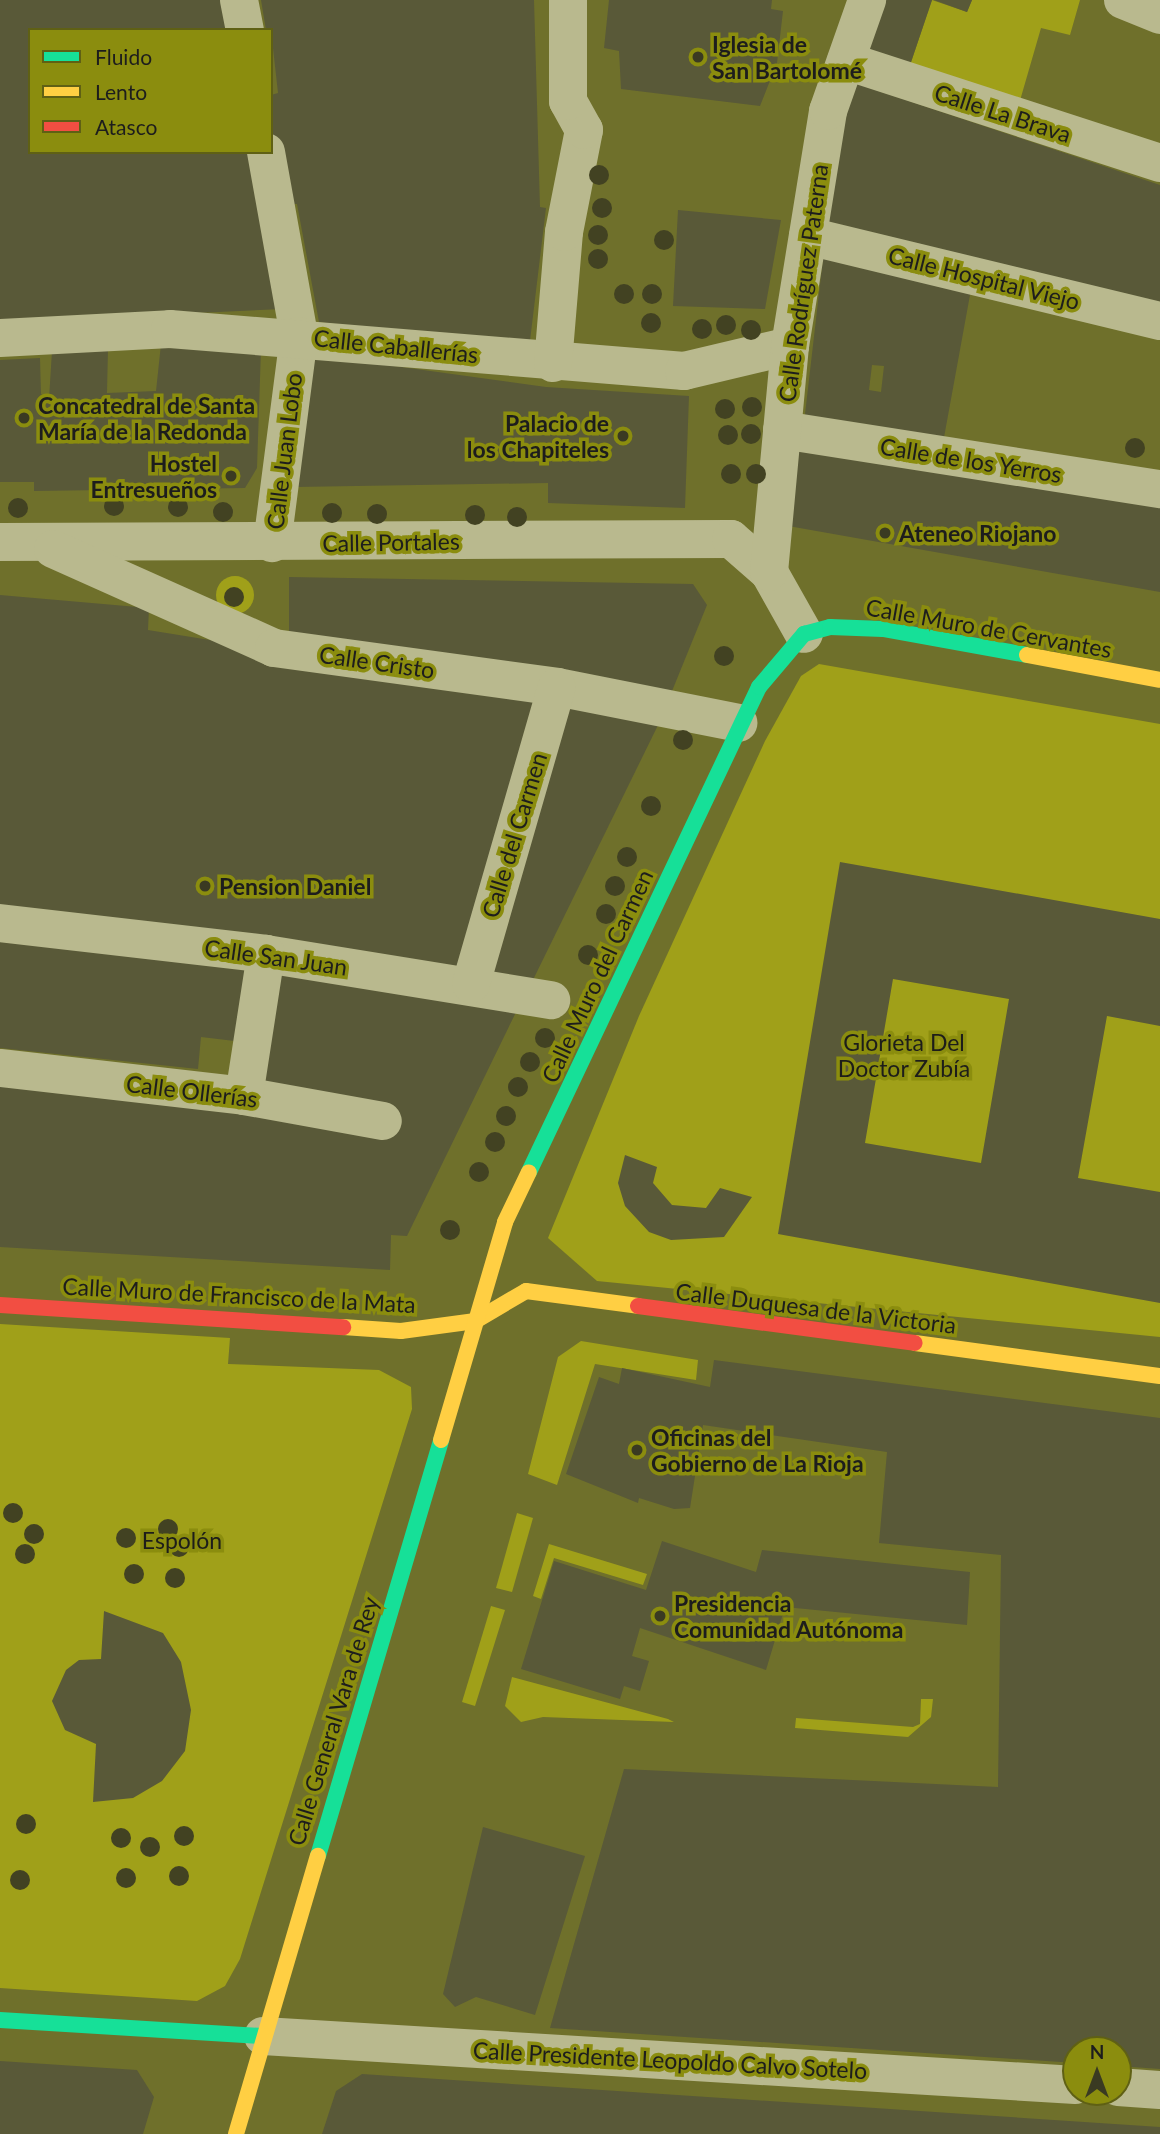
<!DOCTYPE html>
<meta charset="utf-8">
<style>
body{margin:0}
#map{position:relative;width:1160px;height:2134px;overflow:hidden;background:#6f702b;font-family:Lato,sans-serif}
div>[style]{position:absolute}
[style*='--x']{left:calc(var(--x)*1px);top:calc(var(--y)*1px);width:calc(var(--w)*1px);rotate:calc(var(--a)*1deg)}
.green>*{inset:0;background:#a0a019}
.round{border-radius:50%}
.building>*{inset:0;background:#595938}
.street>*{height:38px;margin:-19px;padding:0 19px;transform-origin:19px;border-radius:19px;background:#b9b98e}
.fast>*{height:16px;margin:-8px;padding:0 8px;transform-origin:8px;border-radius:8px;background:#16e098}
.slow>*{height:16px;margin:-8px;padding:0 8px;transform-origin:8px;border-radius:8px;background:#ffcf43}
.jam>*{height:16px;margin:-8px;padding:0 8px;transform-origin:8px;border-radius:8px;background:#f24e42}
.trees>*{width:20px;height:20px;margin:-10px;border-radius:50%;background:#424222}
.dots>*{width:19px;height:19px;translate:-50% -50%;box-sizing:border-box;border:4px solid #8b8d0e;border-radius:50%}
span{translate:-50% -50%;white-space:nowrap;text-align:center;line-height:1.15;-webkit-text-stroke:7px #8b8d0e;paint-order:stroke}
.poi-label{font-size:23px;color:#1d1d1d;font-weight:700}
.left{translate:0 -50%;text-align:left}
.right{translate:-100% -50%;text-align:right}
.street-label{font-size:23px;color:#1d1d1d}
.park-label{font-size:23px;color:#1d1d1a}
.legend{position:absolute;left:28px;top:28px;width:245px;height:126px;box-sizing:border-box;background:#8b8d0e;border:2px solid #5f6014;margin:0;padding:9px 12px;list-style:none;font-size:21px;color:#1d1d1d}
.legend li{display:flex;align-items:center;gap:14px;height:35px}
.legend b{width:35px;border:2px solid #5f6014}
.north{position:absolute;left:1062px;top:2036px;width:70px;height:70px;box-sizing:border-box;background:#8b8d0e;border:2px solid #5f6014;border-radius:50%;rotate:0deg;font-size:19px;font-weight:700;line-height:28px;text-align:center;color:#1d1d1d}
.north::after{content:'';display:block;margin:auto;width:24px;height:32px;background:#3a3a22;clip-path:polygon(50% 0,100% 100%,50% 72%,0 100%)}
</style>
<div id="map">
<div class="green">
<div style="clip-path:polygon(932px 0,967px 12px,972px 0,1080px 0,1070px 35px,1041px 28px,1019px 104px,908px 71px)"></div>
<div class="round" style="left:216px;top:576px;width:38px;height:38px"></div>
<div style="clip-path:polygon(819px 664px,1160px 724px,1160px 1337px,597px 1281px,548px 1238px,639px 1016px,765px 741px,801px 676px)"></div>
<div style="clip-path:polygon(0 1324px,230px 1338px,228px 1364px,379px 1370px,411px 1387px,412px 1409px,240px 1959px,225px 1986px,197px 2001px,0 1988px)"></div>
<div style="clip-path:polygon(581px 1341px,698px 1360px,696px 1380px,595px 1364px,557px 1485px,528px 1474px,558px 1357px)"></div>
<div style="clip-path:polygon(517px 1513px,533px 1518px,512px 1592px,496px 1588px)"></div>
<div style="clip-path:polygon(549px 1544px,647px 1574px,643px 1585px,554px 1558px,541px 1599px,533px 1596px)"></div>
<div style="clip-path:polygon(491px 1606px,505px 1610px,475px 1706px,462px 1702px)"></div>
<div style="clip-path:polygon(512px 1677px,668px 1719px,674px 1722px,543px 1717px,521px 1722px,505px 1706px)"></div>
<div style="clip-path:polygon(921px 1699px,933px 1699px,931px 1717px,908px 1737px,795px 1728px,796px 1718px,913px 1727px,920px 1724px)"></div>
</div>
<div class="building">
<div style="clip-path:polygon(0 0,225px 0,231px 30px,30px 30px,30px 152px,252px 152px,282px 309px,0 322px)"></div>
<div style="clip-path:polygon(261px 0,534px 0,540px 207px,546px 208px,529px 349px,319px 322px,297px 204px,282px 204px,271px 141px,271px 95px,278px 93px,271px 30px,266px 30px)"></div>
<div style="clip-path:polygon(609px 0,772px 0,771px 9px,783px 11px,777px 63px,760px 106px,621px 89px,619px 51px,604px 48px)"></div>
<div style="clip-path:polygon(884px 0,932px 0,908px 71px,864px 59px)"></div>
<div style="clip-path:polygon(934px 0,972px 0,967px 12px)"></div>
<div style="clip-path:polygon(855px 83px,1160px 185px,1160px 307px,826px 233px,834px 158px)"></div>
<div style="clip-path:polygon(678px 210px,781px 220px,765px 309px,673px 306px)"></div>
<div style="clip-path:polygon(evenodd,824px 250px,972px 284px,943px 443px,804px 423px,824px 250px,872px 365px,884px 366px,881px 392px,869px 390px,872px 365px)"></div>
<div style="clip-path:polygon(161px 344px,261px 349px,257px 468px,245px 488px,34px 491px,34px 482px,0 482px,0 360px,40px 358px,41px 394px,49px 399px,52px 351px,108px 349px,107px 393px,156px 391px)"></div>
<div style="clip-path:polygon(300px 353px,546px 387px,689px 396px,685px 508px,548px 503px,548px 483px,295px 487px)"></div>
<div style="clip-path:polygon(789px 436px,1160px 498px,1160px 592px,777px 524px)"></div>
<div style="clip-path:polygon(289px 577px,693px 584px,707px 605px,670px 696px,289px 644px)"></div>
<div style="clip-path:polygon(0 595px,149px 608px,148px 630px,543px 694px,463px 967px,0 907px)"></div>
<div style="clip-path:polygon(567px 698px,664px 713px,530px 986px,486px 975px)"></div>
<div style="clip-path:polygon(evenodd,840px 862px,1160px 919px,1160px 1026px,1107px 1016px,1078px 1178px,1160px 1192px,1160px 1303px,778px 1234px,840px 862px,893px 979px,1009px 999px,981px 1163px,865px 1143px,893px 979px)"></div>
<div style="clip-path:polygon(0 930px,254px 962px,243px 1042px,201px 1037px,198px 1069px,0 1048px)"></div>
<div style="clip-path:polygon(274px 965px,519px 1006px,407px 1236px,391px 1235px,390px 1270px,0 1247px,0 1082px,255px 1087px)"></div>
<div style="clip-path:polygon(625px 1155px,657px 1167px,653px 1183px,672px 1205px,706px 1208px,720px 1188px,752px 1197px,724px 1237px,671px 1240px,649px 1232px,625px 1206px,618px 1183px)"></div>
<div style="clip-path:polygon(714px 1360px,1160px 1418px,1160px 2069px,1118px 2066px,1118px 2050px,1076px 2050px,1076px 2063px,550px 2028px,624px 1769px,998px 1787px,1001px 1555px,879px 1543px,887px 1452px,703px 1425px,690px 1508px,674px 1509px,639px 1498px,638px 1503px,566px 1474px,599px 1377px,619px 1384px,622px 1368px,710px 1387px)"></div>
<div style="clip-path:polygon(662px 1541px,756px 1572px,762px 1550px,970px 1572px,967px 1625px,785px 1607px,766px 1670px,640px 1628px,632px 1656px,649px 1661px,640px 1691px,624px 1686px,620px 1699px,521px 1669px,554px 1561px,646px 1590px)"></div>
<div style="clip-path:polygon(104px 1611px,163px 1633px,181px 1662px,191px 1710px,185px 1751px,162px 1781px,133px 1798px,93px 1802px,96px 1744px,65px 1730px,52px 1701px,66px 1670px,79px 1660px,101px 1659px)"></div>
<div style="clip-path:polygon(483px 1827px,585px 1856px,535px 2015px,476px 1997px,455px 2007px,443px 1994px)"></div>
<div style="clip-path:polygon(0 2061px,137px 2070px,154px 2097px,143px 2134px,0 2134px)"></div>
<div style="clip-path:polygon(362px 2074px,1160px 2127px,1160px 2134px,322px 2134px,336px 2091px)"></div>
</div>
<div class="street">
<div style="--x:239;--y:0;--w:31;--a:79"></div>
<div style="--x:1123;--y:0;--w:40;--a:22"></div>
<div style="--x:846;--y:61;--w:330;--a:18"></div>
<div style="--x:266;--y:152;--w:187;--a:79.8"></div>
<div style="--x:299;--y:336;--w:209;--a:97.4"></div>
<div style="--x:808;--y:236;--w:362;--a:13.6"></div>
<div style="--x:0;--y:338;--w:170;--a:-3"></div>
<div style="--x:170;--y:329;--w:516;--a:4.67"></div>
<div style="--x:684;--y:371;--w:109;--a:-13.3"></div>
<div style="--x:553;--y:363;--w:131;--a:-85.2"></div>
<div style="--x:564;--y:232;--w:104;--a:-78.9"></div>
<div style="--x:584;--y:130;--w:33;--a:-119"></div>
<div style="--x:568;--y:101;--w:101;--a:-90"></div>
<div style="--x:782;--y:430;--w:383;--a:8.9"></div>
<div style="--x:0;--y:542;--w:731;--a:-0.24"></div>
<div style="--x:731;--y:539;--w:50;--a:41"></div>
<div style="--x:769;--y:572;--w:71;--a:60.6"></div>
<div style="--x:53;--y:549;--w:242;--a:24.1"></div>
<div style="--x:274;--y:648;--w:286;--a:7.8"></div>
<div style="--x:557;--y:687;--w:185;--a:11.2"></div>
<div style="--x:769;--y:572;--w:227;--a:-84.7"></div>
<div style="--x:790;--y:346;--w:238;--a:-80.8"></div>
<div style="--x:828;--y:111;--w:118;--a:-70.6"></div>
<div style="--x:0;--y:923;--w:268;--a:6.6"></div>
<div style="--x:266;--y:954;--w:289;--a:9.2"></div>
<div style="--x:471;--y:984;--w:309;--a:-73.9"></div>
<div style="--x:0;--y:1068;--w:246;--a:6.5"></div>
<div style="--x:244;--y:1096;--w:141;--a:10.2"></div>
<div style="--x:244;--y:1096;--w:144;--a:-81.2"></div>
<div style="--x:263;--y:2036;--w:814;--a:3.45"></div>
<div style="--x:1118;--y:2087;--w:42;--a:4.1"></div>
</div>
<div class="fast">
<div style="--x:529;--y:1172;--w:537;--a:-64.63"></div>
<div style="--x:759;--y:687;--w:70;--a:-49.7"></div>
<div style="--x:804;--y:634;--w:27;--a:-15"></div>
<div style="--x:830;--y:627;--w:53;--a:2.2"></div>
<div style="--x:883;--y:629;--w:146;--a:10.2"></div>
<div style="--x:318;--y:1856;--w:434;--a:-73.5"></div>
<div style="--x:0;--y:2020;--w:263;--a:3.5"></div>
</div>
<div class="slow">
<div style="--x:1027;--y:655;--w:135;--a:10.6"></div>
<div style="--x:343;--y:1327;--w:58;--a:3.9"></div>
<div style="--x:401;--y:1331;--w:75;--a:-7.7"></div>
<div style="--x:475;--y:1321;--w:59;--a:-30.5"></div>
<div style="--x:526;--y:1291;--w:113;--a:7.6"></div>
<div style="--x:915;--y:1343;--w:247;--a:7.7"></div>
<div style="--x:441;--y:1440;--w:227;--a:-73.6"></div>
<div style="--x:505;--y:1222;--w:55;--a:-64.4"></div>
<div style="--x:236;--y:2134;--w:290;--a:-73.6"></div>
</div>
<div class="jam">
<div style="--x:0;--y:1305;--w:344;--a:3.7"></div>
<div style="--x:638;--y:1306;--w:279;--a:7.6"></div>
</div>
<div class="trees">
<div style="left:599px;top:175px"></div>
<div style="left:602px;top:208px"></div>
<div style="left:598px;top:235px"></div>
<div style="left:664px;top:240px"></div>
<div style="left:598px;top:259px"></div>
<div style="left:624px;top:294px"></div>
<div style="left:652px;top:294px"></div>
<div style="left:651px;top:323px"></div>
<div style="left:726px;top:325px"></div>
<div style="left:702px;top:329px"></div>
<div style="left:751px;top:330px"></div>
<div style="left:752px;top:407px"></div>
<div style="left:725px;top:409px"></div>
<div style="left:751px;top:434px"></div>
<div style="left:728px;top:435px"></div>
<div style="left:1135px;top:448px"></div>
<div style="left:731px;top:474px"></div>
<div style="left:756px;top:474px"></div>
<div style="left:114px;top:506px"></div>
<div style="left:178px;top:507px"></div>
<div style="left:18px;top:508px"></div>
<div style="left:223px;top:512px"></div>
<div style="left:332px;top:513px"></div>
<div style="left:377px;top:514px"></div>
<div style="left:475px;top:515px"></div>
<div style="left:517px;top:517px"></div>
<div style="left:234px;top:597px"></div>
<div style="left:724px;top:656px"></div>
<div style="left:683px;top:740px"></div>
<div style="left:651px;top:806px"></div>
<div style="left:627px;top:857px"></div>
<div style="left:615px;top:886px"></div>
<div style="left:606px;top:914px"></div>
<div style="left:588px;top:955px"></div>
<div style="left:545px;top:1038px"></div>
<div style="left:530px;top:1062px"></div>
<div style="left:518px;top:1087px"></div>
<div style="left:506px;top:1116px"></div>
<div style="left:495px;top:1142px"></div>
<div style="left:479px;top:1172px"></div>
<div style="left:450px;top:1230px"></div>
<div style="left:13px;top:1513px"></div>
<div style="left:168px;top:1529px"></div>
<div style="left:34px;top:1534px"></div>
<div style="left:126px;top:1538px"></div>
<div style="left:179px;top:1547px"></div>
<div style="left:25px;top:1554px"></div>
<div style="left:134px;top:1574px"></div>
<div style="left:175px;top:1578px"></div>
<div style="left:26px;top:1824px"></div>
<div style="left:184px;top:1836px"></div>
<div style="left:121px;top:1838px"></div>
<div style="left:150px;top:1847px"></div>
<div style="left:179px;top:1876px"></div>
<div style="left:126px;top:1878px"></div>
<div style="left:20px;top:1880px"></div>
</div>
<div class="dots">
<div style="left:698px;top:57px;background:#3a3a22"></div>
<div style="left:24px;top:418px;background:#3a3a22"></div>
<div style="left:623px;top:436px;background:#3a3a22"></div>
<div style="left:231px;top:476px;background:#3a3a22"></div>
<div style="left:885px;top:533px;background:#3a3a22"></div>
<div style="left:205px;top:886px;background:#3a3a22"></div>
<div style="left:637px;top:1450px;background:#3a3a22"></div>
<div style="left:660px;top:1616px;background:#3a3a22"></div>
</div>
<div class="poi-label">
<span class="left" style="left:712px;top:57px">Iglesia de<br>San Bartolomé</span>
<span class="left" style="left:38px;top:418px">Concatedral de Santa<br>María de la Redonda</span>
<span class="right" style="left:609px;top:436px">Palacio de<br>los Chapiteles</span>
<span class="right" style="left:217px;top:476px">Hostel<br>Entresueños</span>
<span class="left" style="left:899px;top:533px">Ateneo Riojano</span>
<span class="left" style="left:219px;top:886px">Pension Daniel</span>
<span class="left" style="left:651px;top:1450px">Oficinas del<br>Gobierno de La Rioja</span>
<span class="left" style="left:674px;top:1616px">Presidencia<br>Comunidad Autónoma</span>
</div>
<div class="street-label">
<span style="left:1003px;top:113px;rotate:18deg">Calle La Brava</span>
<span style="left:984px;top:278px;rotate:14deg">Calle Hospital Viejo</span>
<span style="left:803px;top:283px;rotate:-82deg">Calle Rodríguez Paterna</span>
<span style="left:396px;top:346px;rotate:6deg">Calle Caballerías</span>
<span style="left:284px;top:451px;rotate:-83deg">Calle Juan Lobo</span>
<span style="left:971px;top:460px;rotate:9deg">Calle de los Yerros</span>
<span style="left:391px;top:542px;rotate:-1deg">Calle Portales</span>
<span style="left:989px;top:628px;rotate:10deg">Calle Muro de Cervantes</span>
<span style="left:377px;top:662px;rotate:8deg">Calle Cristo</span>
<span style="left:514px;top:835px;rotate:-73deg">Calle del Carmen</span>
<span style="left:276px;top:957px;rotate:8deg">Calle San Juan</span>
<span style="left:597px;top:976px;rotate:-65deg">Calle Muro del Carmen</span>
<span style="left:192px;top:1091px;rotate:7deg">Calle Ollerías</span>
<span style="left:239px;top:1295px;rotate:3deg">Calle Muro de Francisco de la Mata</span>
<span style="left:816px;top:1308px;rotate:7deg">Calle Duquesa de la Victoria</span>
<span style="left:333px;top:1721px;rotate:-73deg">Calle General Vara de Rey</span>
<span style="left:670px;top:2060px;rotate:3deg">Calle Presidente Leopoldo Calvo Sotelo</span>
</div>
<div class="park-label">
<span style="left:904px;top:1055px">Glorieta Del<br>Doctor Zubía</span>
<span style="left:182px;top:1540px">Espolón</span>
</div>
<ul class="legend">
<li><b style="height:9px;background:#16e098"></b>Fluido</li>
<li><b style="height:9px;background:#ffcf43"></b>Lento</li>
<li><b style="height:9px;background:#f24e42"></b>Atasco</li>
</ul>
<div class="north">N</div>
</div>
